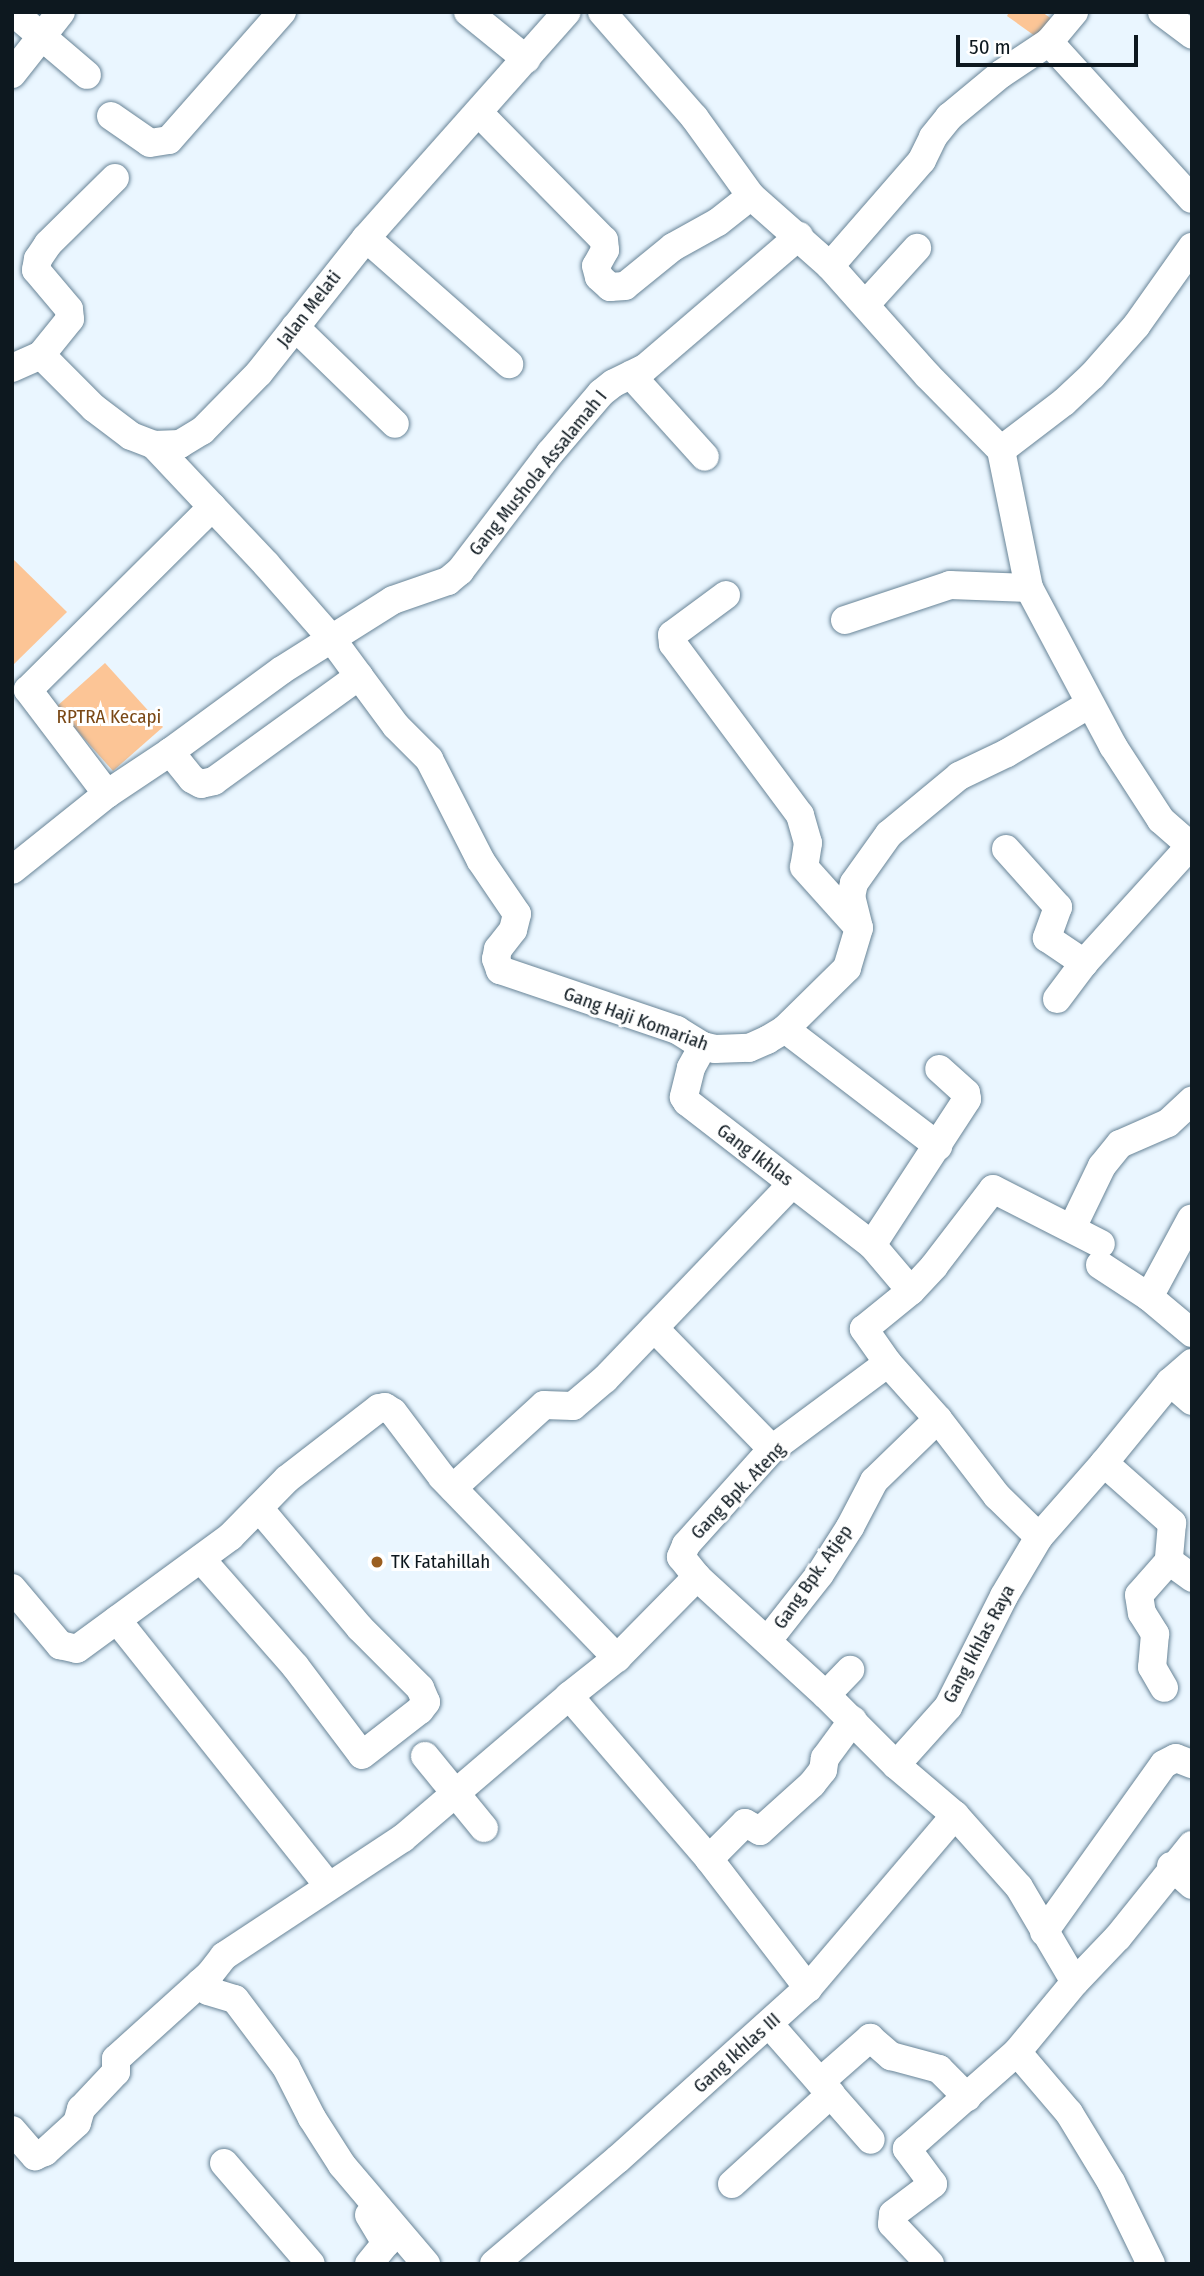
<!DOCTYPE html>
<style>
body{margin:0}
#map{position:relative;width:1204px;height:2276px;overflow:hidden;background:#eaf6ff;font-family:"Fira Sans Condensed",sans-serif}
div>[style]{position:absolute}
[style*='--x']{left:calc(var(--x)*1px);top:calc(var(--y)*1px);width:calc(var(--w)*1px);rotate:calc(var(--a)*1deg)}
.green>*{inset:0;background:#fcc596}
.roads{filter:drop-shadow(0 0 2px #688497) drop-shadow(0 0 2px #688497)}
.minor>*{height:28px;margin:-14px;padding:0 14px;transform-origin:14px;border-radius:14px;background:#fff}
.dots>*{width:19px;height:19px;translate:-50% -50%;box-sizing:border-box;border:4px solid #fff;border-radius:50%}
span{translate:-50% -50%;white-space:nowrap;text-align:center;line-height:1.15;-webkit-text-stroke:6px #fff;paint-order:stroke}
.street-label{font-size:19px;color:#0d181f}
.park-label{font-size:19px;color:#7a4815}
.poi-label{font-size:19px;color:#0d181f}
.left{translate:0 -50%;text-align:left}
.frame{position:absolute;inset:0;border:14px solid #0d181f;pointer-events:none}
.scale{position:absolute;left:956px;top:35px;width:182px;height:32px;box-sizing:border-box;border:4px solid #0d181f;border-top:0;padding-left:9px;font-size:21px;line-height:24px;white-space:nowrap;color:#0d181f;-webkit-text-stroke:5px #fff;paint-order:stroke}
</style>
<div id="map">
<div class="green">
<div style="clip-path:polygon(1009px 12px,1042px 12px,1056px 22px,1042px 41px,1007px 16px)"></div>
<div style="clip-path:polygon(12px 558px,67px 612px,12px 666px)"></div>
<div style="clip-path:polygon(105px 663px,163px 727px,113px 771px,56px 707px)"></div>
</div>
<div class="roads">
<div class="minor">
<div style="--x:13;--y:12;--w:97;--a:40.4"></div>
<div style="--x:468;--y:12;--w:75;--a:39"></div>
<div style="--x:602;--y:12;--w:140;--a:48.8"></div>
<div style="--x:694;--y:117;--w:97;--a:54.2"></div>
<div style="--x:751;--y:196;--w:106;--a:41.5"></div>
<div style="--x:830;--y:266;--w:147;--a:48.3"></div>
<div style="--x:928;--y:376;--w:104;--a:45.4"></div>
<div style="--x:1001;--y:450;--w:141;--a:78.5"></div>
<div style="--x:1029;--y:588;--w:179;--a:62"></div>
<div style="--x:1113;--y:746;--w:88;--a:57"></div>
<div style="--x:1161;--y:820;--w:41;--a:41.1"></div>
<div style="--x:1162;--y:12;--w:38;--a:37"></div>
<div style="--x:1049;--y:42;--w:212;--a:47.7"></div>
<div style="--x:12;--y:74;--w:79;--a:-51.7"></div>
<div style="--x:479;--y:113;--w:178;--a:45.5"></div>
<div style="--x:604;--y:240;--w:10;--a:84"></div>
<div style="--x:605;--y:250;--w:18;--a:119"></div>
<div style="--x:596;--y:266;--w:11;--a:75"></div>
<div style="--x:599;--y:277;--w:15;--a:42"></div>
<div style="--x:610;--y:287;--w:15;--a:-4"></div>
<div style="--x:625;--y:286;--w:62;--a:-39.1"></div>
<div style="--x:673;--y:247;--w:51;--a:-29.1"></div>
<div style="--x:718;--y:222;--w:42;--a:-38.2"></div>
<div style="--x:111;--y:116;--w:47;--a:34.7"></div>
<div style="--x:150;--y:143;--w:19;--a:-9"></div>
<div style="--x:169;--y:140;--w:171;--a:-48.6"></div>
<div style="--x:366;--y:238;--w:191;--a:41.4"></div>
<div style="--x:830;--y:266;--w:140;--a:-49"></div>
<div style="--x:922;--y:160;--w:25;--a:-64"></div>
<div style="--x:933;--y:137;--w:26;--a:-51"></div>
<div style="--x:949;--y:117;--w:67;--a:-39.6"></div>
<div style="--x:1001;--y:74;--w:58;--a:-33.7"></div>
<div style="--x:1049;--y:42;--w:39;--a:-50"></div>
<div style="--x:866;--y:304;--w:76;--a:-47.7"></div>
<div style="--x:295;--y:327;--w:139;--a:44.1"></div>
<div style="--x:41;--y:355;--w:46;--a:-51.1"></div>
<div style="--x:70;--y:319;--w:10;--a:-96"></div>
<div style="--x:69;--y:309;--w:51;--a:-130.2"></div>
<div style="--x:36;--y:270;--w:11;--a:-80"></div>
<div style="--x:38;--y:259;--w:18;--a:-56"></div>
<div style="--x:48;--y:244;--w:94;--a:-44.6"></div>
<div style="--x:12;--y:368;--w:32;--a:-24"></div>
<div style="--x:41;--y:355;--w:75;--a:45"></div>
<div style="--x:94;--y:408;--w:46;--a:37.1"></div>
<div style="--x:131;--y:436;--w:25;--a:21"></div>
<div style="--x:154;--y:445;--w:26;--a:-2"></div>
<div style="--x:180;--y:444;--w:26;--a:-31"></div>
<div style="--x:202;--y:431;--w:81;--a:-45.5"></div>
<div style="--x:259;--y:373;--w:172;--a:-51.6"></div>
<div style="--x:366;--y:238;--w:302;--a:-48.4"></div>
<div style="--x:631;--y:375;--w:110;--a:47.9"></div>
<div style="--x:154;--y:445;--w:163;--a:46.7"></div>
<div style="--x:266;--y:564;--w:98;--a:48.7"></div>
<div style="--x:331;--y:638;--w:47;--a:53.6"></div>
<div style="--x:359;--y:676;--w:179;--a:144.1"></div>
<div style="--x:214;--y:781;--w:13;--a:167"></div>
<div style="--x:201;--y:784;--w:10;--a:-151"></div>
<div style="--x:192;--y:779;--w:35;--a:-129"></div>
<div style="--x:1001;--y:450;--w:79;--a:-37.3"></div>
<div style="--x:1064;--y:402;--w:38;--a:-43"></div>
<div style="--x:1092;--y:376;--w:67;--a:-48.7"></div>
<div style="--x:1136;--y:326;--w:97;--a:-54.7"></div>
<div style="--x:726;--y:595;--w:67;--a:143.5"></div>
<div style="--x:672;--y:635;--w:9;--a:84"></div>
<div style="--x:673;--y:644;--w:213;--a:53.4"></div>
<div style="--x:800;--y:815;--w:29;--a:74"></div>
<div style="--x:808;--y:843;--w:24;--a:99"></div>
<div style="--x:804;--y:867;--w:79;--a:48.1"></div>
<div style="--x:845;--y:620;--w:111;--a:-18.4"></div>
<div style="--x:950;--y:585;--w:79;--a:2.2"></div>
<div style="--x:359;--y:676;--w:62;--a:53.5"></div>
<div style="--x:396;--y:726;--w:47;--a:45"></div>
<div style="--x:429;--y:759;--w:114;--a:63"></div>
<div style="--x:481;--y:861;--w:64;--a:55.8"></div>
<div style="--x:517;--y:914;--w:16;--a:104"></div>
<div style="--x:513;--y:930;--w:24;--a:128"></div>
<div style="--x:498;--y:949;--w:10;--a:101"></div>
<div style="--x:496;--y:959;--w:12;--a:70"></div>
<div style="--x:500;--y:970;--w:187;--a:18.7"></div>
<div style="--x:677;--y:1030;--w:31;--a:32"></div>
<div style="--x:703;--y:1046;--w:12;--a:14"></div>
<div style="--x:715;--y:1049;--w:34;--a:-2"></div>
<div style="--x:749;--y:1048;--w:20;--a:-24"></div>
<div style="--x:767;--y:1040;--w:21;--a:-31"></div>
<div style="--x:785;--y:1029;--w:87;--a:-44.5"></div>
<div style="--x:847;--y:968;--w:42;--a:-73.3"></div>
<div style="--x:859;--y:928;--w:32;--a:-104"></div>
<div style="--x:851;--y:897;--w:14;--a:-78"></div>
<div style="--x:854;--y:883;--w:60;--a:-54.5"></div>
<div style="--x:889;--y:834;--w:91;--a:-39.6"></div>
<div style="--x:959;--y:776;--w:53;--a:-25.6"></div>
<div style="--x:1007;--y:753;--w:96;--a:-30.6"></div>
<div style="--x:107;--y:794;--w:131;--a:-127.2"></div>
<div style="--x:28;--y:690;--w:260;--a:-44.8"></div>
<div style="--x:1006;--y:849;--w:78;--a:48.1"></div>
<div style="--x:1058;--y:907;--w:33;--a:110"></div>
<div style="--x:1047;--y:938;--w:45;--a:34"></div>
<div style="--x:12;--y:870;--w:122;--a:-38.7"></div>
<div style="--x:107;--y:794;--w:76;--a:-33.7"></div>
<div style="--x:170;--y:752;--w:139;--a:-36.2"></div>
<div style="--x:282;--y:670;--w:131;--a:-32.2"></div>
<div style="--x:393;--y:600;--w:58;--a:-19.1"></div>
<div style="--x:448;--y:581;--w:16;--a:-40"></div>
<div style="--x:460;--y:571;--w:148;--a:-52.7"></div>
<div style="--x:550;--y:453;--w:79;--a:-49.6"></div>
<div style="--x:601;--y:393;--w:16;--a:-38"></div>
<div style="--x:614;--y:383;--w:34;--a:-26"></div>
<div style="--x:645;--y:368;--w:203;--a:-40.6"></div>
<div style="--x:1057;--y:999;--w:45;--a:-53.1"></div>
<div style="--x:1084;--y:963;--w:158;--a:-47.8"></div>
<div style="--x:785;--y:1029;--w:193;--a:37.4"></div>
<div style="--x:703;--y:1046;--w:25;--a:119"></div>
<div style="--x:691;--y:1068;--w:30;--a:104"></div>
<div style="--x:684;--y:1097;--w:6;--a:59"></div>
<div style="--x:687;--y:1102;--w:234;--a:37.7"></div>
<div style="--x:872;--y:1245;--w:60;--a:49.7"></div>
<div style="--x:1072;--y:1228;--w:69;--a:-64.2"></div>
<div style="--x:1102;--y:1166;--w:28;--a:-51"></div>
<div style="--x:1120;--y:1144;--w:52;--a:-23.6"></div>
<div style="--x:1168;--y:1123;--w:33;--a:-43"></div>
<div style="--x:872;--y:1245;--w:174;--a:-56.9"></div>
<div style="--x:967;--y:1099;--w:6;--a:-99"></div>
<div style="--x:966;--y:1093;--w:36;--a:-138"></div>
<div style="--x:1100;--y:1265;--w:59;--a:33.1"></div>
<div style="--x:1149;--y:1297;--w:56;--a:39.9"></div>
<div style="--x:1149;--y:1297;--w:89;--a:-61.7"></div>
<div style="--x:654;--y:1328;--w:169;--a:45.7"></div>
<div style="--x:888;--y:1363;--w:144;--a:143.4"></div>
<div style="--x:772;--y:1449;--w:129;--a:131.9"></div>
<div style="--x:686;--y:1545;--w:13;--a:113"></div>
<div style="--x:681;--y:1557;--w:26;--a:51"></div>
<div style="--x:697;--y:1577;--w:175;--a:42.5"></div>
<div style="--x:826;--y:1695;--w:99;--a:45"></div>
<div style="--x:896;--y:1765;--w:77;--a:40.3"></div>
<div style="--x:955;--y:1815;--w:96;--a:48.4"></div>
<div style="--x:1019;--y:1887;--w:110;--a:59.5"></div>
<div style="--x:1170;--y:1382;--w:29;--a:41"></div>
<div style="--x:1104;--y:1463;--w:91;--a:41.4"></div>
<div style="--x:1172;--y:1523;--w:38;--a:95"></div>
<div style="--x:1169;--y:1561;--w:45;--a:131.4"></div>
<div style="--x:1139;--y:1595;--w:18;--a:81"></div>
<div style="--x:1142;--y:1613;--w:25;--a:58"></div>
<div style="--x:1155;--y:1634;--w:33;--a:95"></div>
<div style="--x:1152;--y:1667;--w:24;--a:60"></div>
<div style="--x:453;--y:1488;--w:123;--a:-42.4"></div>
<div style="--x:544;--y:1405;--w:29;--a:2"></div>
<div style="--x:573;--y:1406;--w:42;--a:-40.2"></div>
<div style="--x:605;--y:1379;--w:270;--a:-46.2"></div>
<div style="--x:1039;--y:1537;--w:59;--a:-135.7"></div>
<div style="--x:997;--y:1496;--w:97;--a:-127.5"></div>
<div style="--x:938;--y:1419;--w:75;--a:-131.8"></div>
<div style="--x:888;--y:1363;--w:42;--a:-125.2"></div>
<div style="--x:864;--y:1329;--w:60;--a:-39"></div>
<div style="--x:911;--y:1291;--w:34;--a:-47"></div>
<div style="--x:934;--y:1266;--w:97;--a:-52.5"></div>
<div style="--x:993;--y:1189;--w:121;--a:27"></div>
<div style="--x:201;--y:1559;--w:142;--a:48.7"></div>
<div style="--x:295;--y:1666;--w:111;--a:53"></div>
<div style="--x:362;--y:1755;--w:73;--a:-37.8"></div>
<div style="--x:420;--y:1710;--w:10;--a:-53"></div>
<div style="--x:426;--y:1702;--w:15;--a:-113"></div>
<div style="--x:420;--y:1688;--w:85;--a:-135"></div>
<div style="--x:360;--y:1628;--w:157;--a:-130.1"></div>
<div style="--x:1169;--y:1561;--w:29;--a:36"></div>
<div style="--x:12;--y:1588;--w:75;--a:49.9"></div>
<div style="--x:60;--y:1645;--w:17;--a:13"></div>
<div style="--x:77;--y:1649;--w:190;--a:-36.2"></div>
<div style="--x:230;--y:1537;--w:81;--a:-45.5"></div>
<div style="--x:287;--y:1479;--w:116;--a:-37.7"></div>
<div style="--x:379;--y:1408;--w:6;--a:-9"></div>
<div style="--x:385;--y:1407;--w:9;--a:32"></div>
<div style="--x:393;--y:1412;--w:81;--a:53"></div>
<div style="--x:442;--y:1477;--w:252;--a:46"></div>
<div style="--x:117;--y:1620;--w:339;--a:51.5"></div>
<div style="--x:768;--y:1640;--w:84;--a:-51.8"></div>
<div style="--x:820;--y:1574;--w:56;--a:-57.4"></div>
<div style="--x:850;--y:1527;--w:52;--a:-62.4"></div>
<div style="--x:874;--y:1481;--w:89;--a:-44.1"></div>
<div style="--x:826;--y:1695;--w:35;--a:-46"></div>
<div style="--x:569;--y:1696;--w:215;--a:49.3"></div>
<div style="--x:709;--y:1859;--w:163;--a:52.5"></div>
<div style="--x:425;--y:1756;--w:93;--a:50.7"></div>
<div style="--x:896;--y:1765;--w:78;--a:-48.1"></div>
<div style="--x:948;--y:1707;--w:124;--a:-63.2"></div>
<div style="--x:1004;--y:1596;--w:69;--a:-59.3"></div>
<div style="--x:1039;--y:1537;--w:98;--a:-48.7"></div>
<div style="--x:1104;--y:1463;--w:104;--a:-50.8"></div>
<div style="--x:1170;--y:1382;--w:29;--a:-41"></div>
<div style="--x:709;--y:1859;--w:51;--a:-45"></div>
<div style="--x:745;--y:1823;--w:17;--a:28"></div>
<div style="--x:760;--y:1831;--w:70;--a:-42.1"></div>
<div style="--x:812;--y:1784;--w:18;--a:-52"></div>
<div style="--x:823;--y:1770;--w:12;--a:-81"></div>
<div style="--x:825;--y:1758;--w:47;--a:-53.6"></div>
<div style="--x:1171;--y:1866;--w:28;--a:42"></div>
<div style="--x:1044;--y:1932;--w:206;--a:-54.5"></div>
<div style="--x:1164;--y:1764;--w:13;--a:-27"></div>
<div style="--x:1176;--y:1758;--w:17;--a:21"></div>
<div style="--x:200;--y:1983;--w:11;--a:45"></div>
<div style="--x:208;--y:1991;--w:28;--a:17"></div>
<div style="--x:235;--y:1999;--w:85;--a:53.1"></div>
<div style="--x:286;--y:2067;--w:57;--a:63"></div>
<div style="--x:312;--y:2118;--w:56;--a:57.4"></div>
<div style="--x:342;--y:2165;--w:130;--a:49.7"></div>
<div style="--x:769;--y:2024;--w:154;--a:48.7"></div>
<div style="--x:820;--y:2082;--w:67;--a:-41.3"></div>
<div style="--x:870;--y:2038;--w:28;--a:41"></div>
<div style="--x:891;--y:2056;--w:50;--a:15.2"></div>
<div style="--x:939;--y:2069;--w:40;--a:45"></div>
<div style="--x:12;--y:2130;--w:35;--a:49"></div>
<div style="--x:35;--y:2156;--w:11;--a:-22"></div>
<div style="--x:45;--y:2152;--w:43;--a:-42.2"></div>
<div style="--x:77;--y:2123;--w:15;--a:-74"></div>
<div style="--x:81;--y:2109;--w:51;--a:-46.6"></div>
<div style="--x:116;--y:2072;--w:13;--a:-90"></div>
<div style="--x:116;--y:2059;--w:127;--a:-42.1"></div>
<div style="--x:210;--y:1974;--w:23;--a:-52"></div>
<div style="--x:224;--y:1956;--w:214;--a:-33.4"></div>
<div style="--x:403;--y:1838;--w:218;--a:-40.5"></div>
<div style="--x:569;--y:1696;--w:61;--a:-38.4"></div>
<div style="--x:617;--y:1658;--w:114;--a:-45.4"></div>
<div style="--x:224;--y:2163;--w:133;--a:49.3"></div>
<div style="--x:732;--y:2184;--w:134;--a:-42.3"></div>
<div style="--x:369;--y:2215;--w:33;--a:59"></div>
<div style="--x:386;--y:2243;--w:27;--a:129"></div>
<div style="--x:494;--y:2264;--w:162;--a:-40.3"></div>
<div style="--x:618;--y:2159;--w:256;--a:-42"></div>
<div style="--x:808;--y:1988;--w:227;--a:-49.6"></div>
<div style="--x:930;--y:2264;--w:55;--a:-133.5"></div>
<div style="--x:892;--y:2224;--w:10;--a:-84"></div>
<div style="--x:893;--y:2214;--w:50;--a:-36.9"></div>
<div style="--x:933;--y:2184;--w:44;--a:-126.6"></div>
<div style="--x:907;--y:2149;--w:147;--a:-41.4"></div>
<div style="--x:1151;--y:2264;--w:91;--a:-116"></div>
<div style="--x:1111;--y:2182;--w:81;--a:-121.3"></div>
<div style="--x:1069;--y:2113;--w:80;--a:-130.4"></div>
<div style="--x:1017;--y:2052;--w:91;--a:-50.4"></div>
<div style="--x:1075;--y:1982;--w:62;--a:-46.3"></div>
<div style="--x:1118;--y:1937;--w:118;--a:-51.2"></div>
</div>
</div>
<div class="dots">
<div style="left:377px;top:1562px;background:#9a5e20"></div>
</div>
<div class="street-label">
<span style="left:309px;top:309px;rotate:-52deg">Jalan Melati</span>
<span style="left:538px;top:473px;rotate:-51deg">Gang Mushola Assalamah I</span>
<span style="left:636px;top:1019px;rotate:20deg">Gang Haji Komariah</span>
<span style="left:755px;top:1155px;rotate:37deg">Gang Ikhlas</span>
<span style="left:738px;top:1491px;rotate:-46deg">Gang Bpk. Ateng</span>
<span style="left:813px;top:1577px;rotate:-55deg">Gang Bpk. Atjep</span>
<span style="left:979px;top:1644px;rotate:-62deg">Gang Ikhlas Raya</span>
<span style="left:737px;top:2053px;rotate:-42deg">Gang Ikhlas III</span>
</div>
<div class="park-label">
<span style="left:109px;top:717px">RPTRA Kecapi</span>
</div>
<div class="poi-label">
<span class="left" style="left:391px;top:1562px">TK Fatahillah</span>
</div>
<div class="frame"></div>
<div class="scale">50 m</div>
</div>
